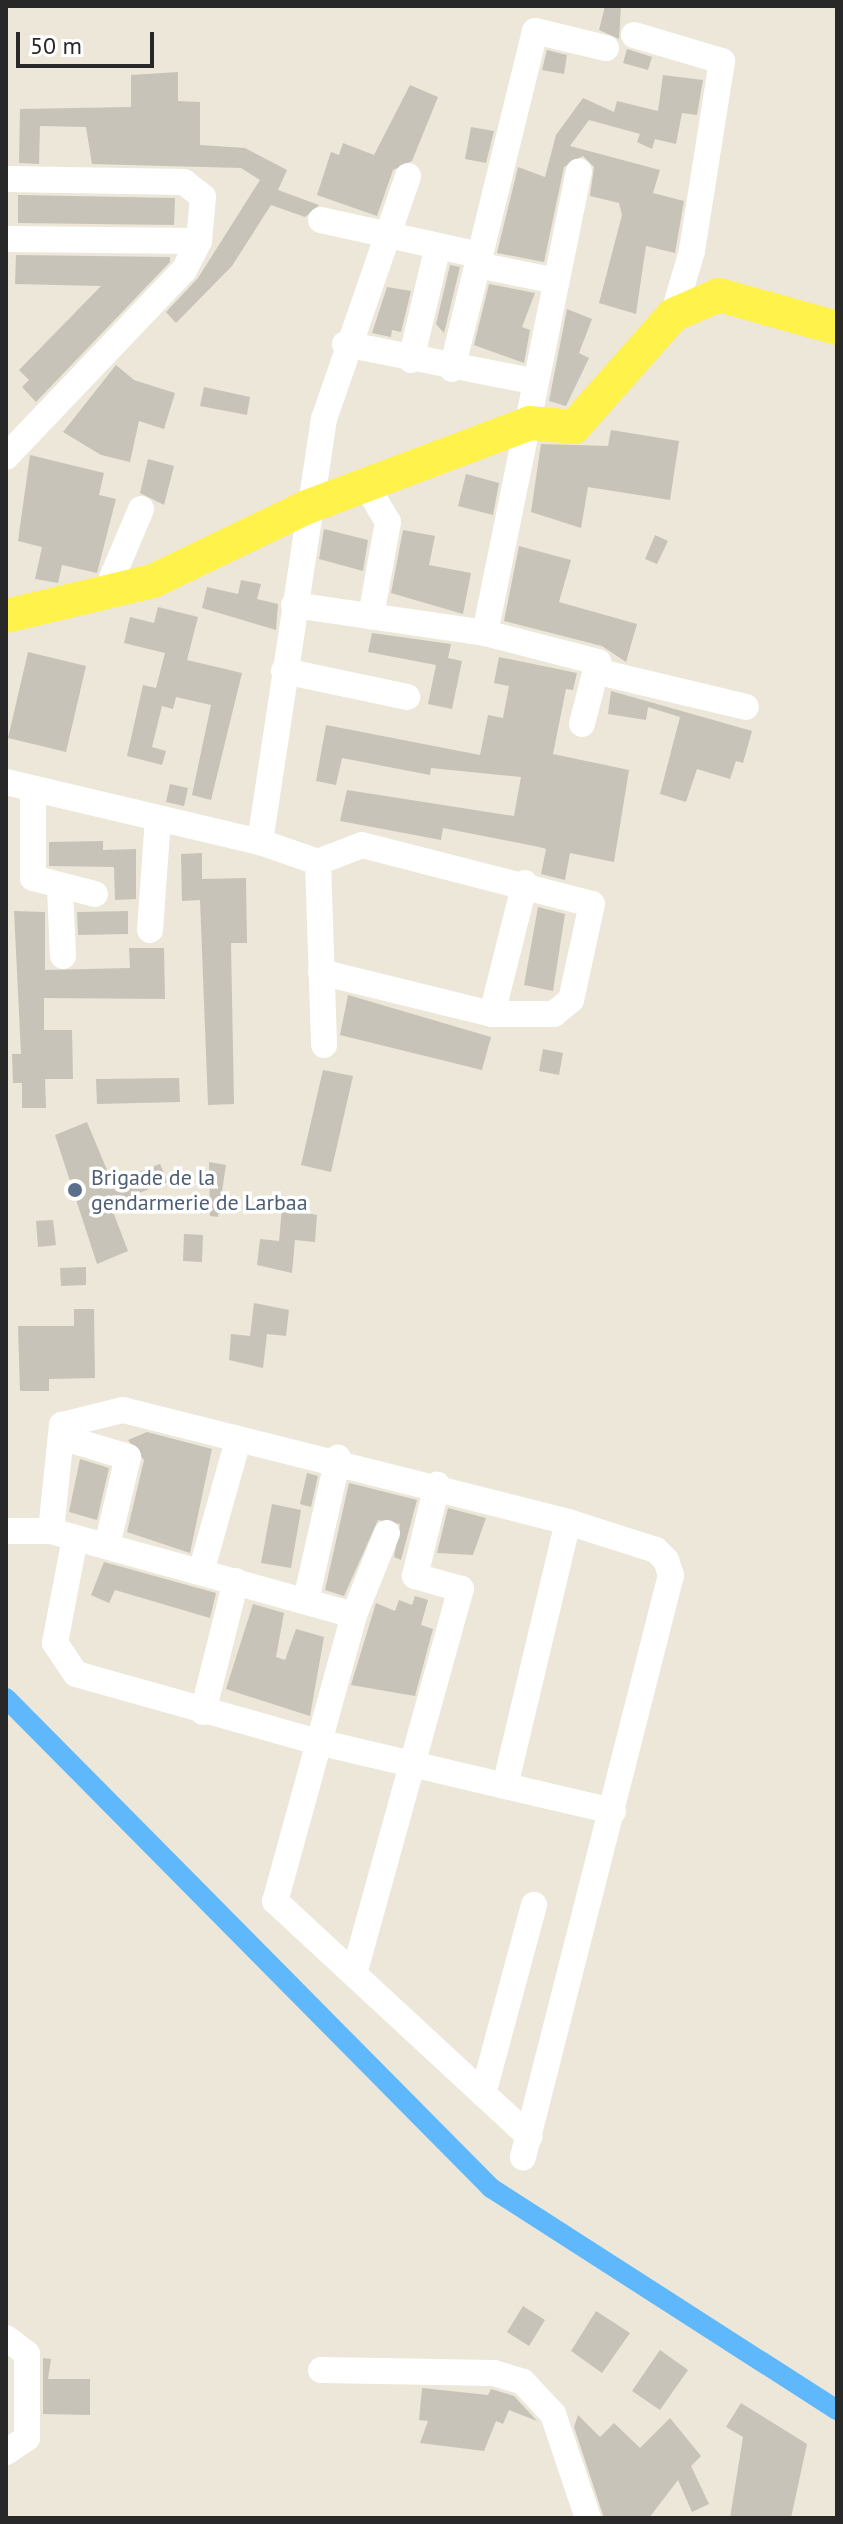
<!DOCTYPE html>
<style>
body{margin:0}
#map{position:relative;width:843px;height:2524px;overflow:hidden;background:#ece7d8;font-family:"PT Sans",sans-serif}
div>[style]{position:absolute}
[style*='--x']{left:calc(var(--x)*1px);top:calc(var(--y)*1px);width:calc(var(--w)*1px);rotate:calc(var(--a)*1deg)}
.canal>*{height:20px;margin:-10px;padding:0 10px;transform-origin:10px;border-radius:10px;background:#5eb8fb}
.building>*{inset:0;background:#c7c3b8}
.minor>*{height:26px;margin:-13px;padding:0 13px;transform-origin:13px;border-radius:13px;background:#fff}
.major>*{height:34px;margin:-17px;padding:0 17px;transform-origin:17px;border-radius:17px;background:#fff24a}
.dots>*{width:22px;height:22px;translate:-50% -50%;box-sizing:border-box;border:4px solid #fff;border-radius:50%}
span{translate:-50% -50%;white-space:nowrap;text-align:center;line-height:1.15;-webkit-text-stroke:7px #fff;paint-order:stroke}
.service-label{font-size:22px;color:#4e5e75}
.left{translate:0 -50%;text-align:left}
.frame{position:absolute;inset:0;border:8px solid #282828;pointer-events:none}
.scale{position:absolute;left:16px;top:32px;width:138px;height:36px;box-sizing:border-box;border:4px solid #282828;border-top:0;padding-left:10px;font-size:24px;line-height:28px;white-space:nowrap;color:#282828;-webkit-text-stroke:6px #fff;paint-order:stroke}
</style>
<div id="map">
<div class="canal">
<div style="--x:6;--y:1698;--w:689;--a:45.29"></div>
<div style="--x:491;--y:2188;--w:411;--a:32.7"></div>
</div>
<div class="building">
<div style="clip-path:polygon(605px 6px,621px 6px,619px 39px,599px 30px)"></div>
<div style="clip-path:polygon(627px 49px,652px 57px,648px 70px,623px 63px)"></div>
<div style="clip-path:polygon(547px 50px,567px 55px,564px 74px,542px 70px)"></div>
<div style="clip-path:polygon(178px 72px,178px 101px,200px 102px,200px 145px,245px 148px,287px 170px,278px 190px,319px 205px,305px 217px,271px 205px,232px 266px,176px 323px,166px 312px,198px 278px,260px 180px,241px 168px,92px 164px,86px 127px,40px 126px,39px 164px,19px 163px,20px 109px,131px 107px,131px 75px)"></div>
<div style="clip-path:polygon(663px 75px,703px 80px,697px 115px,682px 113px,676px 144px,655px 139px,652px 149px,637px 142px,640px 134px,589px 120px,570px 146px,660px 170px,653px 193px,684px 201px,675px 253px,646px 246px,636px 314px,599px 303px,622px 215px,619px 203px,590px 196px,594px 167px,583px 156px,564px 167px,544px 262px,497px 253px,518px 167px,545px 177px,556px 135px,583px 98px,614px 112px,617px 101px,658px 111px)"></div>
<div style="clip-path:polygon(410px 85px,438px 97px,412px 161px,393px 170px,377px 216px,317px 195px,331px 152px,339px 155px,343px 143px,374px 155px)"></div>
<div style="clip-path:polygon(471px 127px,494px 131px,486px 163px,465px 159px)"></div>
<div style="clip-path:polygon(18px 195px,175px 198px,174px 225px,18px 223px)"></div>
<div style="clip-path:polygon(16px 255px,170px 257px,170px 262px,36px 402px,22px 387px,29px 380px,19px 370px,101px 286px,15px 284px)"></div>
<div style="clip-path:polygon(450px 265px,460px 267px,444px 333px,436px 324px)"></div>
<div style="clip-path:polygon(489px 284px,535px 293px,522px 327px,530px 330px,524px 363px,474px 345px)"></div>
<div style="clip-path:polygon(387px 287px,411px 291px,401px 332px,392px 330px,391px 337px,372px 333px)"></div>
<div style="clip-path:polygon(567px 309px,592px 319px,579px 353px,589px 358px,566px 406px,549px 401px)"></div>
<div style="clip-path:polygon(116px 365px,134px 380px,175px 393px,164px 429px,139px 421px,130px 462px,101px 455px,63px 432px)"></div>
<div style="clip-path:polygon(204px 387px,250px 397px,247px 415px,200px 406px)"></div>
<div style="clip-path:polygon(611px 430px,679px 441px,670px 500px,588px 487px,581px 528px,531px 512px,541px 444px,608px 446px)"></div>
<div style="clip-path:polygon(30px 455px,104px 473px,99px 495px,116px 499px,97px 573px,62px 565px,58px 583px,35px 579px,42px 547px,18px 541px)"></div>
<div style="clip-path:polygon(148px 459px,174px 466px,164px 505px,140px 493px)"></div>
<div style="clip-path:polygon(466px 474px,499px 483px,493px 515px,458px 506px)"></div>
<div style="clip-path:polygon(324px 529px,368px 540px,363px 571px,319px 559px)"></div>
<div style="clip-path:polygon(403px 530px,435px 536px,429px 565px,471px 573px,463px 614px,391px 593px)"></div>
<div style="clip-path:polygon(655px 535px,668px 541px,657px 564px,645px 559px)"></div>
<div style="clip-path:polygon(519px 546px,571px 560px,559px 602px,637px 624px,626px 662px,602px 646px,504px 621px)"></div>
<div style="clip-path:polygon(241px 580px,261px 584px,257px 599px,278px 604px,276px 630px,202px 608px,207px 587px,238px 594px)"></div>
<div style="clip-path:polygon(158px 607px,198px 617px,187px 660px,242px 673px,211px 800px,192px 795px,211px 705px,176px 697px,173px 709px,162px 706px,152px 747px,166px 751px,162px 765px,127px 756px,143px 685px,156px 688px,165px 653px,124px 643px,130px 617px,154px 623px)"></div>
<div style="clip-path:polygon(372px 633px,451px 644px,448px 658px,462px 661px,452px 709px,428px 704px,436px 665px,368px 652px)"></div>
<div style="clip-path:polygon(28px 652px,86px 666px,66px 752px,8px 738px)"></div>
<div style="clip-path:polygon(499px 657px,577px 673px,573px 690px,566px 689px,553px 754px,629px 770px,614px 862px,570px 853px,565px 880px,541px 874px,546px 849px,539px 847px,443px 828px,441px 840px,340px 821px,347px 790px,514px 816px,521px 777px,431px 768px,430px 775px,342px 758px,336px 785px,316px 781px,326px 725px,480px 755px,488px 715px,503px 718px,509px 686px,494px 683px)"></div>
<div style="clip-path:polygon(611px 691px,752px 731px,743px 763px,736px 761px,730px 779px,697px 769px,686px 802px,660px 794px,680px 717px,648px 707px,646px 720px,608px 714px)"></div>
<div style="clip-path:polygon(170px 784px,188px 788px,184px 806px,166px 802px)"></div>
<div style="clip-path:polygon(103px 841px,103px 850px,136px 849px,136px 899px,115px 900px,114px 867px,49px 866px,49px 842px)"></div>
<div style="clip-path:polygon(202px 853px,202px 879px,246px 878px,247px 943px,231px 943px,234px 1104px,208px 1105px,200px 900px,182px 901px,181px 854px)"></div>
<div style="clip-path:polygon(538px 907px,565px 914px,553px 991px,524px 985px)"></div>
<div style="clip-path:polygon(14px 911px,45px 912px,45px 970px,130px 968px,129px 948px,164px 948px,165px 999px,44px 998px,44px 1030px,72px 1030px,73px 1079px,45px 1079px,46px 1108px,22px 1108px,22px 1083px,13px 1083px,12px 1054px,21px 1054px)"></div>
<div style="clip-path:polygon(128px 911px,128px 934px,78px 935px,77px 912px)"></div>
<div style="clip-path:polygon(348px 995px,491px 1037px,482px 1070px,340px 1035px)"></div>
<div style="clip-path:polygon(543px 1049px,563px 1053px,559px 1075px,539px 1071px)"></div>
<div style="clip-path:polygon(323px 1070px,353px 1076px,331px 1172px,301px 1165px)"></div>
<div style="clip-path:polygon(179px 1078px,180px 1102px,97px 1104px,96px 1079px)"></div>
<div style="clip-path:polygon(87px 1122px,112px 1182px,160px 1164px,168px 1182px,110px 1204px,128px 1251px,97px 1264px,55px 1135px)"></div>
<div style="clip-path:polygon(209px 1162px,226px 1165px,218px 1217px,210px 1216px)"></div>
<div style="clip-path:polygon(282px 1208px,317px 1215px,315px 1242px,295px 1240px,292px 1273px,257px 1265px,260px 1239px,279px 1241px)"></div>
<div style="clip-path:polygon(53px 1220px,56px 1245px,38px 1247px,36px 1221px)"></div>
<div style="clip-path:polygon(184px 1234px,203px 1235px,202px 1262px,183px 1261px)"></div>
<div style="clip-path:polygon(86px 1267px,86px 1285px,61px 1286px,60px 1268px)"></div>
<div style="clip-path:polygon(254px 1303px,289px 1310px,286px 1336px,267px 1334px,263px 1368px,229px 1360px,231px 1334px,250px 1336px)"></div>
<div style="clip-path:polygon(74px 1309px,94px 1309px,95px 1378px,49px 1379px,49px 1391px,20px 1391px,18px 1326px,74px 1326px)"></div>
<div style="clip-path:polygon(147px 1432px,212px 1449px,190px 1553px,127px 1532px,144px 1460px,128px 1440px)"></div>
<div style="clip-path:polygon(80px 1459px,109px 1468px,97px 1520px,69px 1512px)"></div>
<div style="clip-path:polygon(307px 1473px,318px 1476px,311px 1507px,300px 1504px)"></div>
<div style="clip-path:polygon(349px 1483px,417px 1500px,401px 1560px,394px 1557px,400px 1524px,378px 1520px,344px 1596px,325px 1590px)"></div>
<div style="clip-path:polygon(272px 1504px,301px 1510px,291px 1568px,261px 1563px)"></div>
<div style="clip-path:polygon(448px 1508px,486px 1518px,473px 1555px,437px 1553px)"></div>
<div style="clip-path:polygon(104px 1562px,216px 1593px,210px 1618px,115px 1590px,109px 1603px,91px 1595px)"></div>
<div style="clip-path:polygon(415px 1596px,428px 1600px,421px 1625px,433px 1629px,415px 1696px,351px 1685px,376px 1603px,395px 1611px,399px 1600px,412px 1605px)"></div>
<div style="clip-path:polygon(253px 1604px,284px 1613px,276px 1657px,285px 1660px,296px 1629px,324px 1637px,310px 1716px,226px 1689px)"></div>
<div style="clip-path:polygon(523px 2306px,545px 2320px,529px 2346px,507px 2332px)"></div>
<div style="clip-path:polygon(596px 2311px,630px 2333px,602px 2373px,571px 2351px)"></div>
<div style="clip-path:polygon(660px 2350px,688px 2370px,660px 2410px,632px 2391px)"></div>
<div style="clip-path:polygon(43px 2358px,51px 2359px,48px 2379px,90px 2379px,90px 2415px,43px 2414px)"></div>
<div style="clip-path:polygon(422px 2388px,488px 2395px,491px 2389px,514px 2396px,537px 2421px,509px 2410px,503px 2424px,496px 2421px,484px 2451px,420px 2443px,428px 2421px,419px 2420px)"></div>
<div style="clip-path:polygon(741px 2403px,807px 2444px,791px 2518px,730px 2518px,743px 2437px,726px 2427px)"></div>
<div style="clip-path:polygon(578px 2415px,600px 2437px,614px 2423px,640px 2448px,670px 2418px,701px 2456px,691px 2466px,709px 2504px,692px 2512px,678px 2480px,649px 2518px,604px 2518px,574px 2427px)"></div>
</div>
<div class="minor">
<div style="--x:634;--y:35;--w:92;--a:16.5"></div>
<div style="--x:722;--y:61;--w:192;--a:99"></div>
<div style="--x:692;--y:251;--w:67;--a:106.5"></div>
<div style="--x:6;--y:179;--w:178;--a:1"></div>
<div style="--x:184;--y:182;--w:24;--a:38"></div>
<div style="--x:203;--y:197;--w:44;--a:95.2"></div>
<div style="--x:199;--y:241;--w:33;--a:117"></div>
<div style="--x:184;--y:270;--w:258;--a:133.6"></div>
<div style="--x:321;--y:220;--w:162;--a:12.5"></div>
<div style="--x:6;--y:239;--w:193;--a:0.6"></div>
<div style="--x:477;--y:265;--w:76;--a:11.3"></div>
<div style="--x:345;--y:344;--w:191;--a:11.2"></div>
<div style="--x:411;--y:360;--w:117;--a:-76.7"></div>
<div style="--x:452;--y:369;--w:348;--a:-76.2"></div>
<div style="--x:535;--y:31;--w:73;--a:13.5"></div>
<div style="--x:366;--y:485;--w:43;--a:59.3"></div>
<div style="--x:388;--y:522;--w:96;--a:100.3"></div>
<div style="--x:106;--y:592;--w:90;--a:-67.1"></div>
<div style="--x:294;--y:605;--w:193;--a:8.3"></div>
<div style="--x:485;--y:633;--w:117;--a:14.4"></div>
<div style="--x:598;--y:662;--w:64;--a:104.5"></div>
<div style="--x:485;--y:633;--w:471;--a:-78.5"></div>
<div style="--x:284;--y:671;--w:126;--a:11.9"></div>
<div style="--x:595;--y:671;--w:155;--a:13.4"></div>
<div style="--x:6;--y:782;--w:261;--a:13.3"></div>
<div style="--x:260;--y:842;--w:428;--a:-81.4"></div>
<div style="--x:324;--y:419;--w:257;--a:-70.9"></div>
<div style="--x:33;--y:789;--w:89;--a:90"></div>
<div style="--x:33;--y:878;--w:64;--a:14.5"></div>
<div style="--x:260;--y:842;--w:61;--a:19"></div>
<div style="--x:318;--y:862;--w:47;--a:-21.1"></div>
<div style="--x:362;--y:845;--w:237;--a:14.4"></div>
<div style="--x:592;--y:904;--w:98;--a:102.3"></div>
<div style="--x:571;--y:1000;--w:22;--a:141"></div>
<div style="--x:554;--y:1014;--w:62;--a:180"></div>
<div style="--x:492;--y:1014;--w:176;--a:-166.2"></div>
<div style="--x:318;--y:862;--w:183;--a:88.1"></div>
<div style="--x:60;--y:889;--w:67;--a:87.4"></div>
<div style="--x:150;--y:930;--w:112;--a:-85.9"></div>
<div style="--x:492;--y:1014;--w:135;--a:-75.9"></div>
<div style="--x:61;--y:1437;--w:70;--a:16.6"></div>
<div style="--x:128;--y:1457;--w:91;--a:103.3"></div>
<div style="--x:6;--y:1531;--w:45;--a:0"></div>
<div style="--x:51;--y:1531;--w:314;--a:15.5"></div>
<div style="--x:51;--y:1531;--w:107;--a:-84.1"></div>
<div style="--x:62;--y:1425;--w:63;--a:-13.8"></div>
<div style="--x:123;--y:1410;--w:459;--a:14.1"></div>
<div style="--x:568;--y:1522;--w:92;--a:17.7"></div>
<div style="--x:656;--y:1550;--w:14;--a:45"></div>
<div style="--x:666;--y:1560;--w:16;--a:72"></div>
<div style="--x:671;--y:1575;--w:601;--a:104.27"></div>
<div style="--x:387;--y:1533;--w:88;--a:111.9"></div>
<div style="--x:354;--y:1615;--w:297;--a:105.4"></div>
<div style="--x:275;--y:1901;--w:347;--a:42.8"></div>
<div style="--x:75;--y:1538;--w:107;--a:100.8"></div>
<div style="--x:55;--y:1643;--w:37;--a:56"></div>
<div style="--x:76;--y:1674;--w:251;--a:15.7"></div>
<div style="--x:318;--y:1742;--w:303;--a:13.2"></div>
<div style="--x:201;--y:1572;--w:137;--a:-74.3"></div>
<div style="--x:306;--y:1600;--w:146;--a:-77.3"></div>
<div style="--x:203;--y:1712;--w:135;--a:-75.9"></div>
<div style="--x:505;--y:1786;--w:271;--a:-76.6"></div>
<div style="--x:354;--y:1974;--w:400;--a:-74.5"></div>
<div style="--x:461;--y:1589;--w:48;--a:-164.2"></div>
<div style="--x:415;--y:1576;--w:94;--a:-76.4"></div>
<div style="--x:483;--y:2094;--w:196;--a:-74.9"></div>
<div style="--x:6;--y:2338;--w:26;--a:37"></div>
<div style="--x:27;--y:2354;--w:84;--a:90"></div>
<div style="--x:27;--y:2438;--w:25;--a:146"></div>
<div style="--x:321;--y:2370;--w:173;--a:1"></div>
<div style="--x:494;--y:2373;--w:30;--a:17"></div>
<div style="--x:523;--y:2382;--w:44;--a:46.8"></div>
<div style="--x:553;--y:2414;--w:110;--a:71.4"></div>
</div>
<div class="major">
<div style="--x:6;--y:616;--w:151;--a:-13.4"></div>
<div style="--x:153;--y:581;--w:171;--a:-25.7"></div>
<div style="--x:307;--y:507;--w:238;--a:-20.6"></div>
<div style="--x:530;--y:423;--w:44;--a:5.2"></div>
<div style="--x:574;--y:427;--w:149;--a:-48.5"></div>
<div style="--x:673;--y:315;--w:50;--a:-23.5"></div>
<div style="--x:719;--y:295;--w:123;--a:15.6"></div>
</div>
<div class="dots">
<div style="left:75px;top:1190px;background:#5c6f8a"></div>
</div>
<div class="service-label">
<span class="left" style="left:91px;top:1190px">Brigade de la<br>gendarmerie de Larbaa</span>
</div>
<div class="frame"></div>
<div class="scale">50 m</div>
</div>
